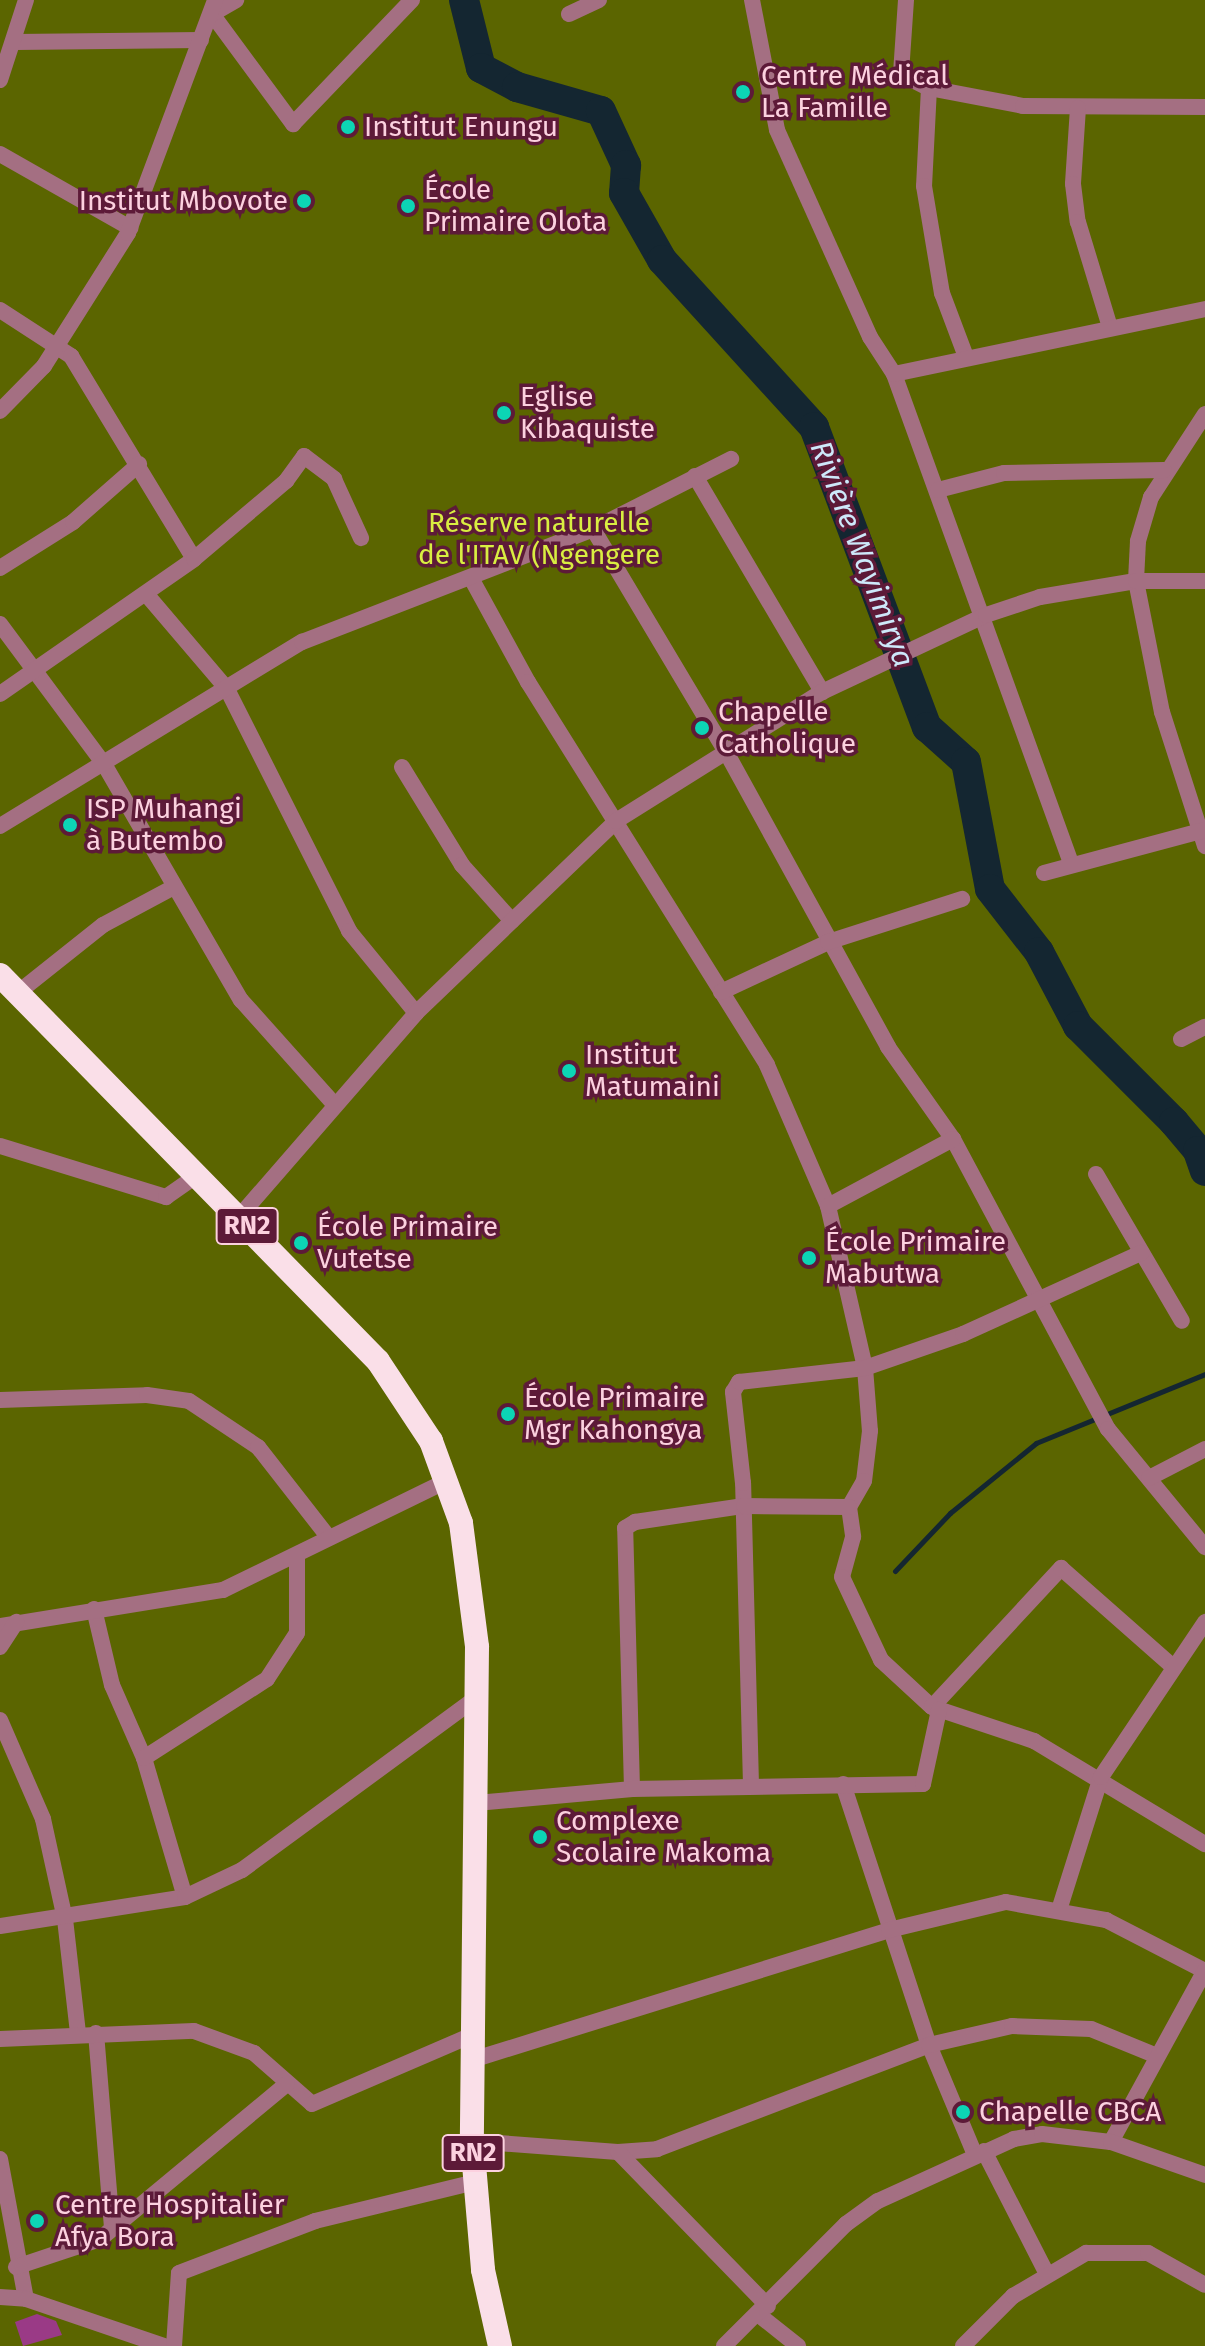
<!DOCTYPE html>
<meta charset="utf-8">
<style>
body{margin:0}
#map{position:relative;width:1205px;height:2346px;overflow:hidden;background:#5d1a38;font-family:"Fira Sans",sans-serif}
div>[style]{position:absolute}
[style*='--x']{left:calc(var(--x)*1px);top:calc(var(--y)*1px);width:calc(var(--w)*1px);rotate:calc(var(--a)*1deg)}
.green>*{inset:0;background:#5b6500}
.stream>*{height:5px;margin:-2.5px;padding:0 2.5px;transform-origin:2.5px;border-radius:2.5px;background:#142631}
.river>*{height:30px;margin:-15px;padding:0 15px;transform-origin:15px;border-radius:15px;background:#142631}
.building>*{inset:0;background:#9a3a86}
.street>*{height:16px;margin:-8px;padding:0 8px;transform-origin:8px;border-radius:8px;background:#a46f82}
.highway>*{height:24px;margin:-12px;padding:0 12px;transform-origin:12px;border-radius:12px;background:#fadfe8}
.dots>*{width:22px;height:22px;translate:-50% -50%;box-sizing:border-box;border:4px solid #5d1a38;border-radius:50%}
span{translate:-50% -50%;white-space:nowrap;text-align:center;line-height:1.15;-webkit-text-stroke:7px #5d1a38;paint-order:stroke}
.shield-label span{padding:2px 6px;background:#5d1a38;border:2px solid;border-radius:6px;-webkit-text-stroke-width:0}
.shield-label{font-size:26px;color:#fcd1df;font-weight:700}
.poi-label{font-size:28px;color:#fcd1df}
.left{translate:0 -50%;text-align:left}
.right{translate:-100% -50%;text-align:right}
.park-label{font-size:28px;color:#d9ee41}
.water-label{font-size:30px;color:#cde8fa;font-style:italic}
</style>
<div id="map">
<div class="green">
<div style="clip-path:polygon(0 0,1205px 0,1205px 2346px,0 2346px)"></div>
</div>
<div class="stream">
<div style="--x:895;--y:1571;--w:80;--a:-46.5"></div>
<div style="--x:950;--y:1513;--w:111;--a:-39.1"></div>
<div style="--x:1036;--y:1443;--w:183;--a:-22.2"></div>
</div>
<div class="river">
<div style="--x:464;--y:0;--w:70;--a:76"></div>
<div style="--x:481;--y:68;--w:41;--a:27.8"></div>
<div style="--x:517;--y:87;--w:87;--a:15.9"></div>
<div style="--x:601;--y:111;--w:60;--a:65.2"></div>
<div style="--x:626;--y:165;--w:28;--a:94"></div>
<div style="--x:624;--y:193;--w:77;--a:60.4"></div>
<div style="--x:662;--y:260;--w:226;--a:47.7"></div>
<div style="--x:814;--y:427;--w:321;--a:69.4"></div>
<div style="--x:927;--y:727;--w:52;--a:41.9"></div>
<div style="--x:966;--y:762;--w:129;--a:79.3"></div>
<div style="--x:990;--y:889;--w:80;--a:52.1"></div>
<div style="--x:1039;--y:952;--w:84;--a:62.2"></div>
<div style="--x:1078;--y:1026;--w:136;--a:45"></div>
<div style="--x:1174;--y:1122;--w:38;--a:50"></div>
<div style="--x:1198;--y:1151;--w:21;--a:71"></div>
</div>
<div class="building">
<div style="clip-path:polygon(37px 2314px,56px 2321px,62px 2335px,23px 2346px,15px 2322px)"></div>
</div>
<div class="street">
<div style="--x:752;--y:0;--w:132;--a:79.1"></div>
<div style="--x:777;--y:130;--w:227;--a:65.8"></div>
<div style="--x:870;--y:337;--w:44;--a:57"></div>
<div style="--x:894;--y:374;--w:520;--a:70.1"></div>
<div style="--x:906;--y:0;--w:74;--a:93.9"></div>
<div style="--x:901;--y:74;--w:31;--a:27"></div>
<div style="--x:929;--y:88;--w:96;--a:10.8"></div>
<div style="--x:1023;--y:106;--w:182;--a:0.3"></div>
<div style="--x:212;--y:14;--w:137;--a:53.6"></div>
<div style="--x:293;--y:124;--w:172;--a:-46.2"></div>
<div style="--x:212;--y:14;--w:28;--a:-30"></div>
<div style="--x:569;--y:14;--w:33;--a:-25"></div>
<div style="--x:15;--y:42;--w:186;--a:-0.6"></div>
<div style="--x:0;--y:80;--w:84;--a:-72"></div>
<div style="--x:929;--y:88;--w:98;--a:92.9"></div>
<div style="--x:924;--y:186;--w:109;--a:80.5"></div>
<div style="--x:942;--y:293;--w:68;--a:69.4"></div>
<div style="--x:1078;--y:108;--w:76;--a:93.8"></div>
<div style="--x:1073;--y:184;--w:38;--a:83"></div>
<div style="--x:1078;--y:222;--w:110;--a:73.1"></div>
<div style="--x:0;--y:154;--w:150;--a:29.6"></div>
<div style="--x:0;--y:310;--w:85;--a:32.9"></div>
<div style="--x:71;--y:356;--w:237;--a:58.8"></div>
<div style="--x:894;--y:374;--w:318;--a:-11.8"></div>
<div style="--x:0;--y:411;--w:63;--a:-45.6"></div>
<div style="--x:44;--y:366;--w:157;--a:-57.7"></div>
<div style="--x:128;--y:233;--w:249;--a:-69.5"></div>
<div style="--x:1205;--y:414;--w:99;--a:123"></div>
<div style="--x:1151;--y:497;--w:46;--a:106.5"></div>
<div style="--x:1138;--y:541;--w:40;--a:92.9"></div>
<div style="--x:1136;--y:581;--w:134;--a:78.8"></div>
<div style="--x:1162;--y:712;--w:141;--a:72.2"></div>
<div style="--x:695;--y:476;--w:251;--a:59.5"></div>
<div style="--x:938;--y:490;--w:68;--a:-14.4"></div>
<div style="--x:1004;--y:473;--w:160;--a:-1.1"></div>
<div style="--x:593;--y:529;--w:257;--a:59.2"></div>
<div style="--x:725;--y:750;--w:339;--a:61.2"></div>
<div style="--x:888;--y:1047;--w:113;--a:54.8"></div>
<div style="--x:953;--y:1139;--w:329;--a:61.9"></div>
<div style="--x:1108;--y:1429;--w:153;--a:50.6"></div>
<div style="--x:0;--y:568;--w:86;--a:-32.2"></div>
<div style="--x:73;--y:522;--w:88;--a:-41.3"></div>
<div style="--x:471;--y:578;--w:119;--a:61.3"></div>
<div style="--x:528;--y:682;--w:451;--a:58"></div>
<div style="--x:767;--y:1065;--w:154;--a:66.6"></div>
<div style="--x:828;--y:1206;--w:166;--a:77.1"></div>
<div style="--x:865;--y:1368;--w:63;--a:85.5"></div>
<div style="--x:870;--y:1431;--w:50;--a:96.8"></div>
<div style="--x:864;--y:1481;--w:30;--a:120"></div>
<div style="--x:849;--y:1507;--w:30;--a:82"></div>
<div style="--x:853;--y:1537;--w:41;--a:105.4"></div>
<div style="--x:842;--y:1577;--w:92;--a:64.8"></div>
<div style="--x:881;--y:1660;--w:69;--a:42.7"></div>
<div style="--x:932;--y:1707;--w:108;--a:18.4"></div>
<div style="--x:1034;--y:1741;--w:200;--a:31.1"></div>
<div style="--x:147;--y:595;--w:123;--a:49.6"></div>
<div style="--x:227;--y:689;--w:271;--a:63.2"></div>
<div style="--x:349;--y:931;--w:106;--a:50.7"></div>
<div style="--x:0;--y:624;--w:174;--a:53.4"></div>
<div style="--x:104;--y:764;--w:273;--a:59.9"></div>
<div style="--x:241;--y:1000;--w:140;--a:48.2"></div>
<div style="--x:0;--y:694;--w:236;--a:-34.8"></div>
<div style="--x:194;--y:559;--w:121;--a:-40.3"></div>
<div style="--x:286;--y:481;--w:31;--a:-54"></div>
<div style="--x:304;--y:456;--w:38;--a:37"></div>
<div style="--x:334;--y:479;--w:65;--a:65.4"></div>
<div style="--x:402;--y:767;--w:115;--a:58.5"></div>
<div style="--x:462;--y:865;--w:75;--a:48.2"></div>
<div style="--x:0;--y:826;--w:354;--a:-31.4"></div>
<div style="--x:302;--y:642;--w:312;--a:-21.2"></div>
<div style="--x:593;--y:529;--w:155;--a:-26.9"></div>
<div style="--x:1044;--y:873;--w:167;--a:-15"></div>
<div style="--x:20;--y:991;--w:106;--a:-38.5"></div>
<div style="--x:103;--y:925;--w:81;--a:-28.2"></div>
<div style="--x:721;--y:992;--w:118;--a:-25"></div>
<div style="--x:828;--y:942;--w:141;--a:-17.8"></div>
<div style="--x:1181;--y:1039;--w:27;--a:-27"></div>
<div style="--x:0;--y:1146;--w:174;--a:17.1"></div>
<div style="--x:166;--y:1197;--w:38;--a:-35"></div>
<div style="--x:1096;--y:1174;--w:170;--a:59.7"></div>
<div style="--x:828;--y:1206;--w:142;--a:-28.2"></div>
<div style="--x:238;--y:1218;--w:271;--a:-49"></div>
<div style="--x:416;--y:1013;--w:277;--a:-43.8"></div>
<div style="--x:616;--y:821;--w:243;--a:-32.1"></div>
<div style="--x:822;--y:692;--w:181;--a:-25.2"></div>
<div style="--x:986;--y:615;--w:57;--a:-18.4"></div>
<div style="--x:1040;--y:597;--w:97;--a:-9.5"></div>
<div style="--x:1136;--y:581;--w:69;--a:0"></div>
<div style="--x:0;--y:1400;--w:147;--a:-1.9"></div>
<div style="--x:147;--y:1395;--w:42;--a:8.1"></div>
<div style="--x:189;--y:1401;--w:83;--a:33.7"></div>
<div style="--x:258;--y:1447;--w:115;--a:52"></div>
<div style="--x:1149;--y:1478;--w:63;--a:-27.4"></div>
<div style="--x:94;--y:1609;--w:78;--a:76.7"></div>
<div style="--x:112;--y:1685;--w:80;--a:66.3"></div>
<div style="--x:144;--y:1758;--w:145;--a:73.6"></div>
<div style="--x:0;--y:1626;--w:226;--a:-9.2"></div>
<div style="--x:223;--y:1590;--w:244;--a:-26"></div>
<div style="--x:0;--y:1647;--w:30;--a:-57"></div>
<div style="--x:932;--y:1707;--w:190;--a:-47.1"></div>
<div style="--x:1061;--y:1568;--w:147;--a:41.4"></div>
<div style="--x:0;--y:1720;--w:108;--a:66.5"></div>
<div style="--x:43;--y:1819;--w:102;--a:77.6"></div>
<div style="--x:65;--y:1919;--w:115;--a:83.5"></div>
<div style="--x:144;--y:1758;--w:146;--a:-32.7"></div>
<div style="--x:267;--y:1679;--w:55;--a:-56.9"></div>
<div style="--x:297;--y:1633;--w:78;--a:-90"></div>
<div style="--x:843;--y:1784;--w:275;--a:71.8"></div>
<div style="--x:929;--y:2045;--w:119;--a:67.3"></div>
<div style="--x:751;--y:1785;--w:302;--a:-91.5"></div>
<div style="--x:743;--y:1483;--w:92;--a:-96.3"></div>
<div style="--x:733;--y:1392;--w:12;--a:-59"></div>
<div style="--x:739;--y:1382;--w:127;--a:-6.3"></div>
<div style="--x:865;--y:1368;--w:104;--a:-19.1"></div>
<div style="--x:963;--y:1334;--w:196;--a:-24.5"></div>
<div style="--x:632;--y:1789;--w:261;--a:-91.5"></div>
<div style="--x:625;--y:1528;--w:12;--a:-31"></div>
<div style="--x:635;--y:1522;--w:110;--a:-8.4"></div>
<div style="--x:744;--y:1506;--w:105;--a:0.5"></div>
<div style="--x:476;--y:1803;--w:157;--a:-5.1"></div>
<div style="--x:632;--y:1789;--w:291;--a:-1"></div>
<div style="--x:923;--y:1784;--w:76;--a:-77.8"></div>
<div style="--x:1060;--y:1907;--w:136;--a:-72.5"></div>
<div style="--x:1101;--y:1777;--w:187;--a:-56.1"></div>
<div style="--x:0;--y:1926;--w:187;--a:-8.9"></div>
<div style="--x:185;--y:1897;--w:63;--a:-25.3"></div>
<div style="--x:242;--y:1870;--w:290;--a:-36.3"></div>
<div style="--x:96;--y:2033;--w:196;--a:85.3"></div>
<div style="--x:0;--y:2039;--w:194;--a:-2.4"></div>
<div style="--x:194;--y:2031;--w:64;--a:20.1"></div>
<div style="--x:254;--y:2053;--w:77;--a:41.3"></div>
<div style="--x:312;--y:2104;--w:174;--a:-23.3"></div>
<div style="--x:472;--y:2060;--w:437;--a:-17.3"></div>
<div style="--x:889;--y:1930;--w:120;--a:-13.5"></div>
<div style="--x:1006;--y:1902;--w:102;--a:10.2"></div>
<div style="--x:1106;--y:1920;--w:111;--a:27.3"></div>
<div style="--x:472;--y:2141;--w:146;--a:4.3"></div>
<div style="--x:618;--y:2152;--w:39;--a:-4"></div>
<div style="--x:657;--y:2149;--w:291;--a:-20.9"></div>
<div style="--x:929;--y:2045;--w:85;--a:-12.9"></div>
<div style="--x:1012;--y:2026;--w:79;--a:2.2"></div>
<div style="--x:1091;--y:2029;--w:71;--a:22.2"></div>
<div style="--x:1111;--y:2142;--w:196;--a:-61.3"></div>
<div style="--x:984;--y:2151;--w:136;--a:62.9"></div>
<div style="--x:618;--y:2152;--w:215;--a:45.8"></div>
<div style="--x:0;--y:2159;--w:142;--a:79.5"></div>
<div style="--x:16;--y:2267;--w:89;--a:-18.4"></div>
<div style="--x:100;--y:2239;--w:243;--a:-39.7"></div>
<div style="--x:0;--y:2297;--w:26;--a:4"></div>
<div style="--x:26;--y:2299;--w:146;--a:18.8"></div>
<div style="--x:759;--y:2315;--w:50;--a:38.5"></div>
<div style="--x:174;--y:2346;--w:73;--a:-86.1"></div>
<div style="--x:179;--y:2273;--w:146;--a:-20.9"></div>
<div style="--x:315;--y:2221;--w:165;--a:-13.7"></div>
<div style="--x:724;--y:2346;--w:173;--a:-45"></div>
<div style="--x:846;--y:2224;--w:39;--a:-36"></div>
<div style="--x:878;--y:2201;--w:149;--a:-24.5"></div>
<div style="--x:1014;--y:2139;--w:28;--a:-10"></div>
<div style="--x:1042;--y:2134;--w:69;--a:6.6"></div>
<div style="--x:1111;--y:2142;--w:100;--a:19.3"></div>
<div style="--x:963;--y:2346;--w:71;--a:-45"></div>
<div style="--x:1013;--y:2296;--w:85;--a:-30.5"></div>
<div style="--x:1086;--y:2253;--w:62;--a:0"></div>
<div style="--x:1148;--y:2253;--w:65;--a:29.3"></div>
</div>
<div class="highway">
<div style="--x:0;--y:975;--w:540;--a:45.6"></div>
<div style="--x:378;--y:1361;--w:96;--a:56.5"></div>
<div style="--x:431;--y:1441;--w:87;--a:69.9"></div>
<div style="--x:461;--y:1523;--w:125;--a:82.6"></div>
<div style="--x:477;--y:1647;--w:494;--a:90.6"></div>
<div style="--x:472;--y:2141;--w:129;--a:85.1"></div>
<div style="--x:483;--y:2270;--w:78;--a:77.4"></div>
</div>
<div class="dots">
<div style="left:743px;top:92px;background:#0cd5b5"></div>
<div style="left:348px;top:127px;background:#0cd5b5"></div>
<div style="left:304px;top:201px;background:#0cd5b5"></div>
<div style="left:408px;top:206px;background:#0cd5b5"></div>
<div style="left:504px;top:413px;background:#0cd5b5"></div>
<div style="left:702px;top:728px;background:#0cd5b5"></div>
<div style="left:70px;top:825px;background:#0cd5b5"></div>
<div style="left:569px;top:1071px;background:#0cd5b5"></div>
<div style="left:301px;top:1243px;background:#0cd5b5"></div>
<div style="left:809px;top:1258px;background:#0cd5b5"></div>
<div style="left:508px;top:1414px;background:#0cd5b5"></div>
<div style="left:540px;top:1837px;background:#0cd5b5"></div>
<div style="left:963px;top:2112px;background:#0cd5b5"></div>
<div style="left:37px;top:2221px;background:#0cd5b5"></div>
</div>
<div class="shield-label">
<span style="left:247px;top:1226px">RN2</span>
<span style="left:473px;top:2153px">RN2</span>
</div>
<div class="poi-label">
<span class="left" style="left:761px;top:92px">Centre Médical<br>La Famille</span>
<span class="left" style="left:364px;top:127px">Institut Enungu</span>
<span class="left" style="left:424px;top:206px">École<br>Primaire Olota</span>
<span class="right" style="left:288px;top:201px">Institut Mbovote</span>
<span class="left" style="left:520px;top:413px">Eglise<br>Kibaquiste</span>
<span class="left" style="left:718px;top:728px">Chapelle<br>Catholique</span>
<span class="left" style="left:86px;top:825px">ISP Muhangi<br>à Butembo</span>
<span class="left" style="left:585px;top:1071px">Institut<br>Matumaini</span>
<span class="left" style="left:317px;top:1243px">École Primaire<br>Vutetse</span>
<span class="left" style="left:825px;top:1258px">École Primaire<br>Mabutwa</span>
<span class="left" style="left:524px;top:1414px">École Primaire<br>Mgr Kahongya</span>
<span class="left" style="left:556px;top:1837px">Complexe<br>Scolaire Makoma</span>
<span class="left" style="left:979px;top:2112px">Chapelle CBCA</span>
<span class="left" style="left:55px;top:2221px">Centre Hospitalier<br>Afya Bora</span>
</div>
<div class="park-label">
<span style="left:539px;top:539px">Réserve naturelle<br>de l'ITAV (Ngengere</span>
</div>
<div class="water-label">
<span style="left:862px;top:554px;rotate:69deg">Rivière Wayimirya</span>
</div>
</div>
